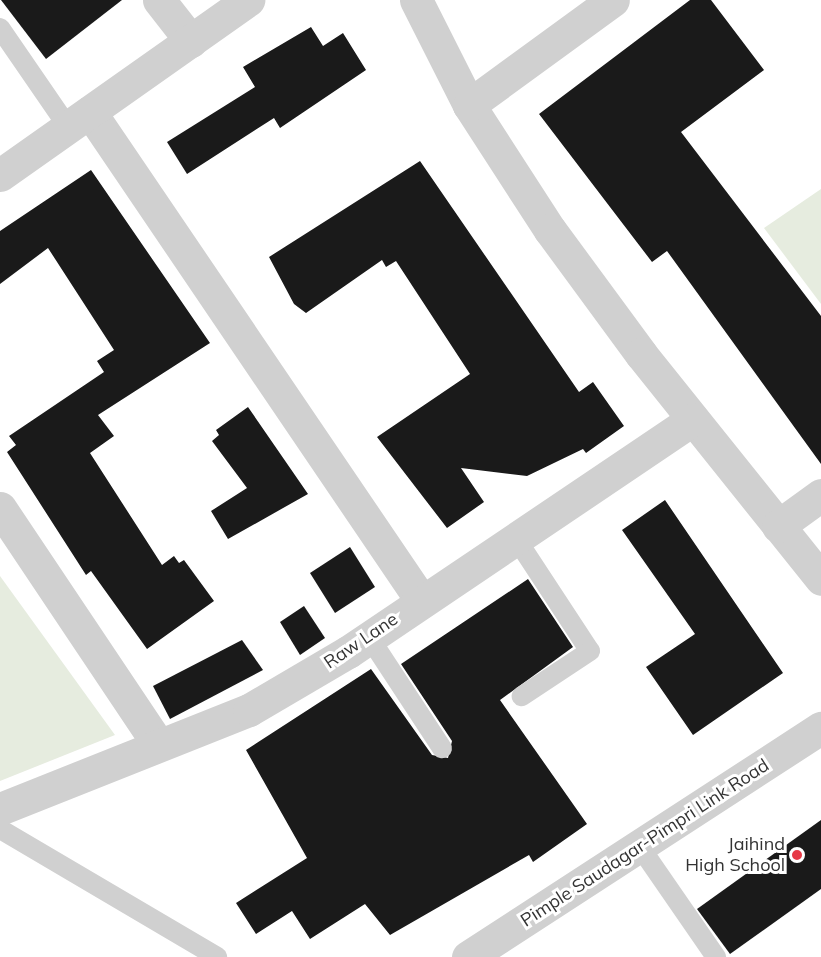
<!DOCTYPE html>
<style>
body{margin:0}
#map{position:relative;width:821px;height:957px;overflow:hidden;background:#fff;font-family:Mulish,sans-serif}
div>[style]{position:absolute}
[style*='--x']{left:calc(var(--x)*1px);top:calc(var(--y)*1px);width:calc(var(--w)*1px);rotate:calc(var(--a)*1deg)}
.green>*{inset:0;background:#e6ecdf}
.building>*{inset:0;background:#1a1a1a}
.service>*{height:20px;margin:-10px;padding:0 10px;transform-origin:10px;border-radius:10px;background:#d0d0d0}
.minor>*{height:33px;margin:-16.5px;padding:0 16.5px;transform-origin:16.5px;border-radius:16.5px;background:#d0d0d0}
.dots>*{width:16px;height:16px;translate:-50% -50%;box-sizing:border-box;border:3px solid #fff;border-radius:50%}
span{translate:-50% -50%;white-space:nowrap;text-align:center;line-height:1.15;-webkit-text-stroke:6px #fff;paint-order:stroke}
.street-label{font-size:18px;color:#333}
.poi-label{font-size:18px;color:#333}
.right{translate:-100% -50%;text-align:right}
</style>
<div id="map">
<div class="green">
<div style="clip-path:polygon(821px 189px,821px 304px,764px 228px)"></div>
<div style="clip-path:polygon(0 576px,115px 735px,0 781px)"></div>
</div>
<div class="building">
<div style="clip-path:polygon(1px 0,122px 0,46px 59px)"></div>
<div style="clip-path:polygon(690px 0,711px 0,764px 70px,681px 132px,821px 316px,821px 464px,667px 251px,652px 262px,539px 114px)"></div>
<div style="clip-path:polygon(311px 27px,323px 46px,343px 33px,366px 70px,280px 128px,274px 118px,187px 174px,167px 142px,255px 87px,243px 67px)"></div>
<div style="clip-path:polygon(420px 161px,579px 392px,593px 382px,624px 426px,586px 453px,583px 449px,527px 476px,461px 468px,484px 502px,447px 528px,377px 437px,470px 374px,396px 261px,386px 267px,382px 260px,306px 313px,294px 304px,269px 257px)"></div>
<div style="clip-path:polygon(91px 170px,210px 343px,98px 415px,114px 436px,90px 453px,162px 565px,174px 556px,179px 563px,184px 560px,214px 601px,147px 649px,91px 571px,86px 575px,7px 452px,16px 445px,9px 436px,104px 372px,97px 361px,114px 350px,48px 248px,0 284px,0 231px)"></div>
<div style="clip-path:polygon(248px 407px,308px 494px,228px 539px,211px 511px,247px 488px,212px 441px,219px 435px,216px 430px)"></div>
<div style="clip-path:polygon(665px 500px,783px 673px,693px 735px,646px 667px,695px 634px,622px 530px)"></div>
<div style="clip-path:polygon(350px 547px,375px 587px,335px 613px,310px 573px)"></div>
<div style="clip-path:polygon(528px 579px,573px 647px,500px 700px,587px 824px,533px 862px,529px 855px,390px 935px,365px 904px,310px 939px,292px 911px,256px 934px,236px 903px,307px 858px,246px 750px,371px 669px,432px 755px,448px 758px,452px 741px,401px 664px)"></div>
<div style="clip-path:polygon(304px 606px,325px 638px,300px 655px,280px 622px)"></div>
<div style="clip-path:polygon(242px 640px,263px 670px,170px 719px,153px 686px)"></div>
<div style="clip-path:polygon(821px 820px,821px 889px,730px 954px,697px 909px)"></div>
</div>
<div class="service">
<div style="--x:0;--y:28;--w:120;--a:55.5"></div>
<div style="--x:515;--y:537;--w:136;--a:56.7"></div>
<div style="--x:590;--y:651;--w:82;--a:146.5"></div>
<div style="--x:369;--y:637;--w:133;--a:56.7"></div>
<div style="--x:0;--y:829;--w:252;--a:30.5"></div>
<div style="--x:640;--y:847;--w:134;--a:55.4"></div>
</div>
<div class="minor">
<div style="--x:159;--y:0;--w:52;--a:52"></div>
<div style="--x:416;--y:0;--w:118;--a:63.2"></div>
<div style="--x:469;--y:105;--w:149;--a:57.1"></div>
<div style="--x:550;--y:230;--w:154;--a:53.7"></div>
<div style="--x:641;--y:354;--w:288;--a:51.3"></div>
<div style="--x:469;--y:105;--w:178;--a:-36.1"></div>
<div style="--x:90;--y:112;--w:590;--a:55.85"></div>
<div style="--x:0;--y:175;--w:304;--a:-35.2"></div>
<div style="--x:0;--y:508;--w:284;--a:56.2"></div>
<div style="--x:778;--y:526;--w:53;--a:-35.8"></div>
<div style="--x:0;--y:809;--w:268;--a:-21.7"></div>
<div style="--x:249;--y:710;--w:115;--a:-30.4"></div>
<div style="--x:348;--y:652;--w:416;--a:-34"></div>
<div style="--x:468;--y:957;--w:421;--a:-33"></div>
</div>
<div class="dots">
<div style="left:797px;top:855px;background:#e63946"></div>
</div>
<div class="street-label">
<span style="left:361px;top:641px;rotate:-34deg">Raw Lane</span>
<span style="left:645px;top:843px;rotate:-33deg">Pimple Saudagar-Pimpri Link Road</span>
</div>
<div class="poi-label">
<span class="right" style="left:785px;top:855px">Jaihind<br>High School</span>
</div>
</div>
